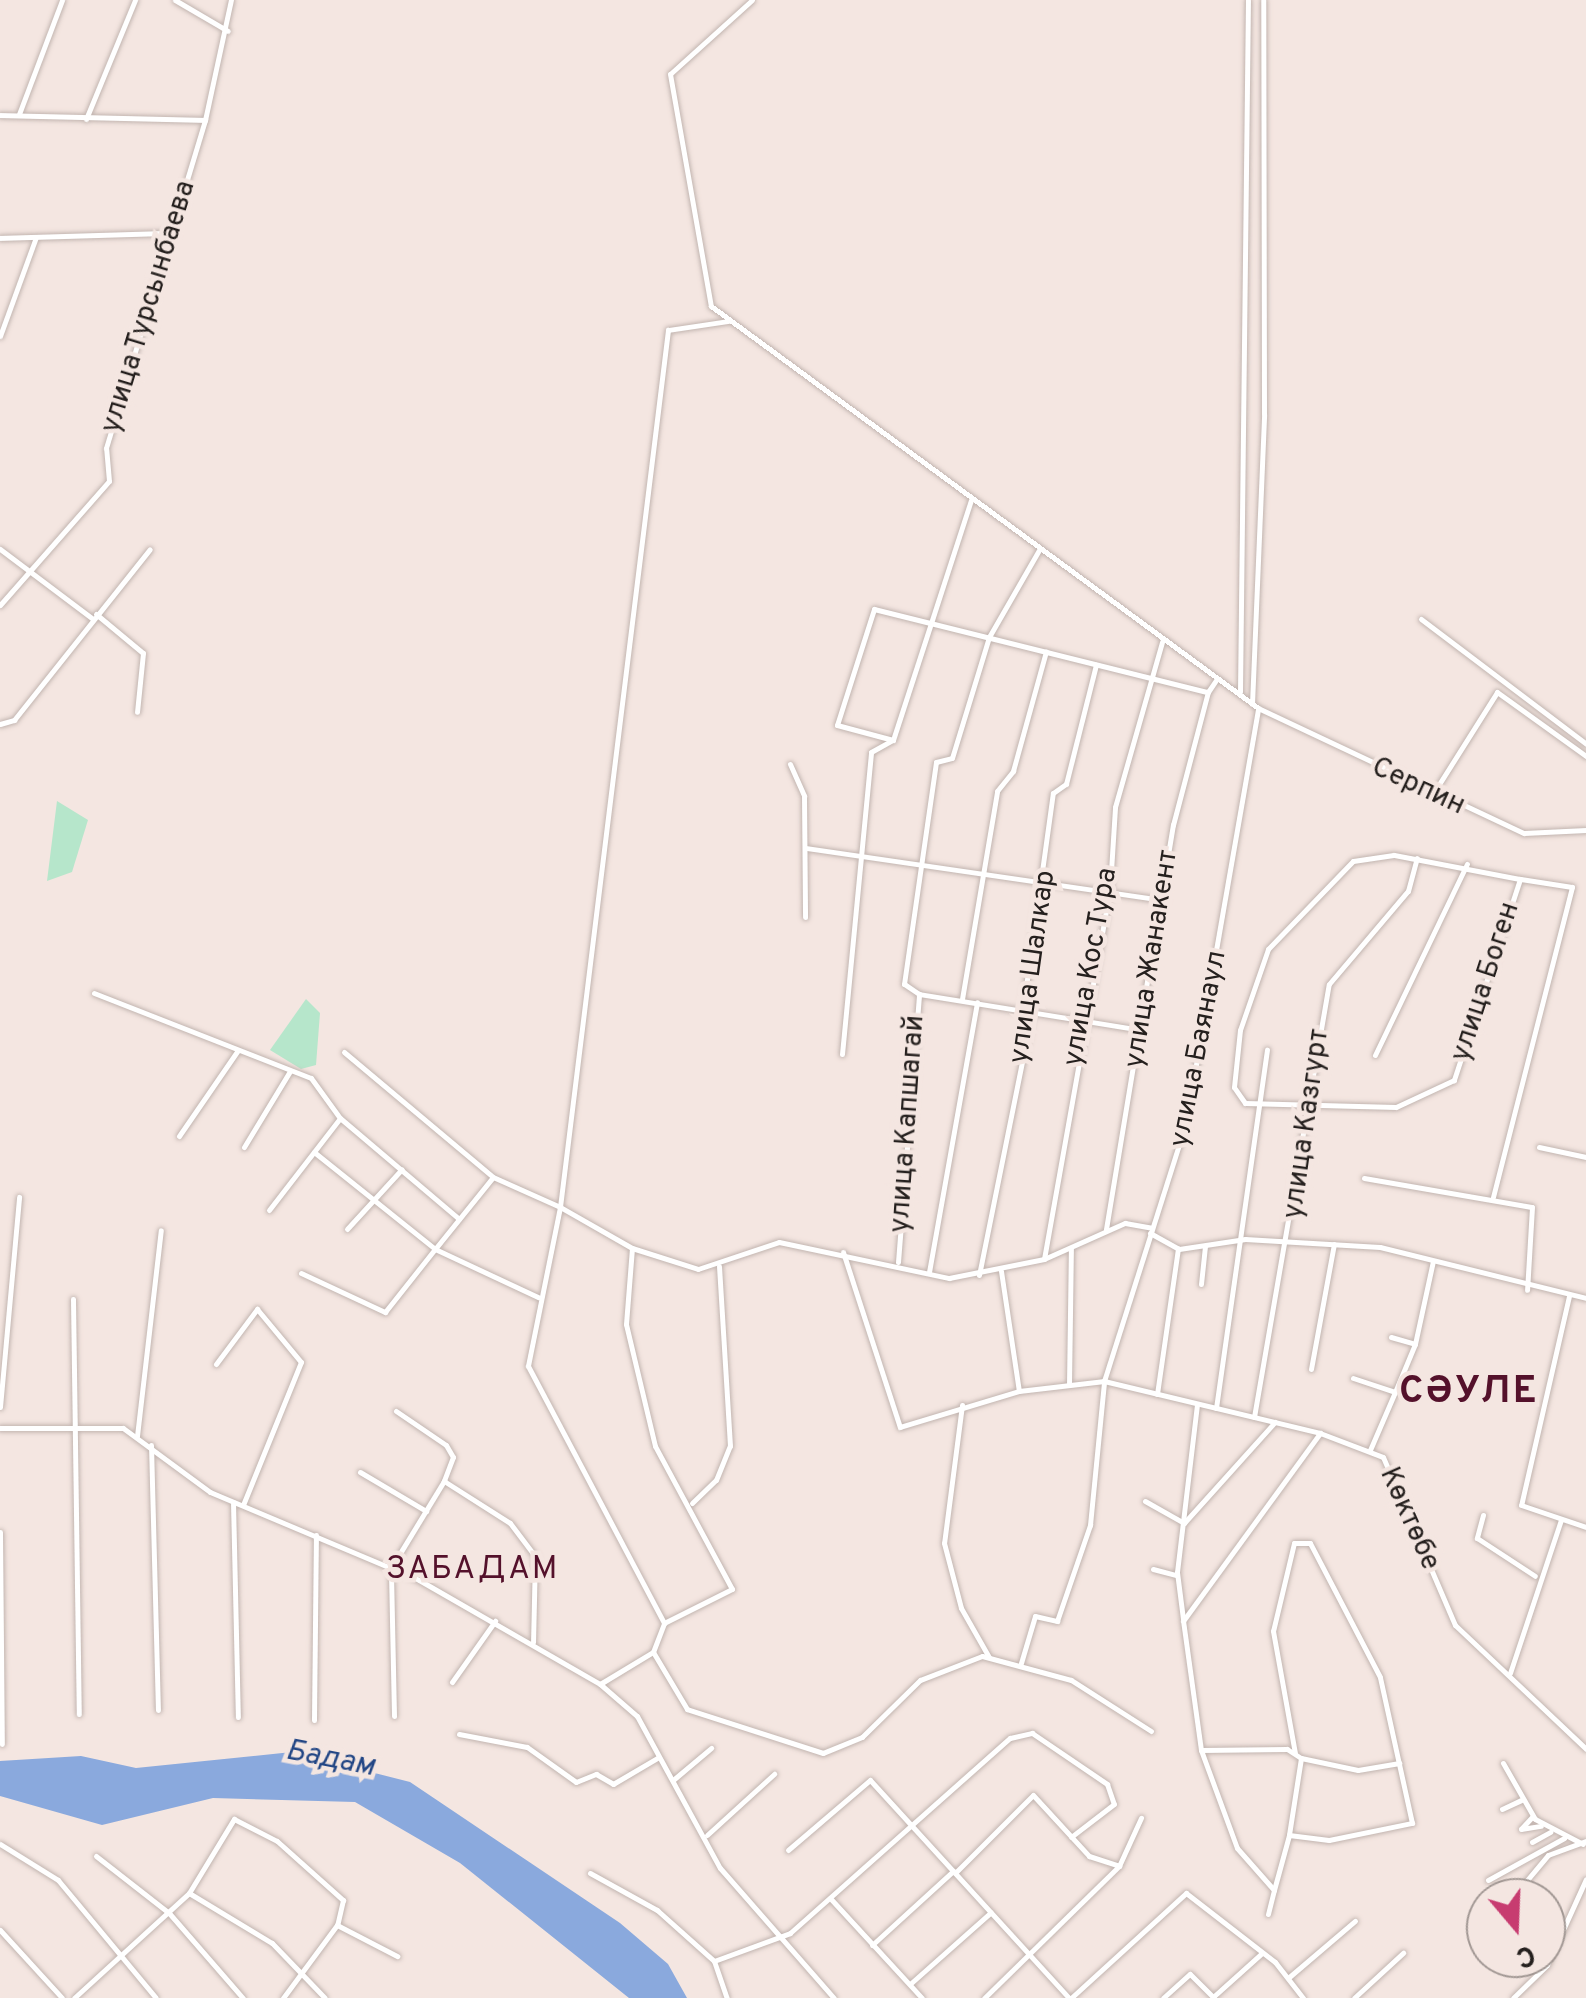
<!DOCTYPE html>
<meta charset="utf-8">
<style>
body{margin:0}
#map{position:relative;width:1586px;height:1998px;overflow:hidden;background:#f4e6e1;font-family:Overpass,sans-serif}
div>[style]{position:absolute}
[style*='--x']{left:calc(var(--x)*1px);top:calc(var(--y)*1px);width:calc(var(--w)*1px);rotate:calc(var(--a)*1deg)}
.green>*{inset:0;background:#b6e6cb}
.water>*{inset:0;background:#8aa9dd}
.roads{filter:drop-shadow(0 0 2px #c2b5b0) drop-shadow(0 0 2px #c2b5b0)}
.minor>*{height:5px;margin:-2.5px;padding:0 2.5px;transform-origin:2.5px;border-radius:2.5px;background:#fff}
span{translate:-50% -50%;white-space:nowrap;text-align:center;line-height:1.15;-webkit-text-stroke:9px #f4e6e1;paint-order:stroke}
.street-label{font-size:28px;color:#25201e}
.water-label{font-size:30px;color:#224685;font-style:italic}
.quarter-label{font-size:32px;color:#54112b;letter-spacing:2.5px}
.district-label{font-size:38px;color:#54112b;font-weight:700;letter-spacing:2.5px}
.north{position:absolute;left:1466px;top:1878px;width:100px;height:100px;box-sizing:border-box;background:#f4e6e1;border:2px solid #a19793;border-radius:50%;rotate:161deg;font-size:28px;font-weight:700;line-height:40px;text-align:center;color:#25201e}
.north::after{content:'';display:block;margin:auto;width:35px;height:45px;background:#c73c70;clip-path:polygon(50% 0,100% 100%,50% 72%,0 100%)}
</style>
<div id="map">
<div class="green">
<div style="clip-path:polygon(57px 801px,88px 820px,72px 872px,47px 881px)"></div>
<div style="clip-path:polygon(306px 999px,320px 1013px,316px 1065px,301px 1069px,270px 1050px)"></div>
</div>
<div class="water">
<div style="clip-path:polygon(292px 1752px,410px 1782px,620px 1923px,668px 1964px,687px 1998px,629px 1998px,460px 1863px,355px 1802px,213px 1798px,102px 1825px,0 1796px,0 1761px,81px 1756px,136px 1768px)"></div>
</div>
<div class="roads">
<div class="minor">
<div style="--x:175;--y:0;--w:61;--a:30.3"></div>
<div style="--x:752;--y:0;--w:110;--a:137.9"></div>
<div style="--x:670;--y:74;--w:236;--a:80"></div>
<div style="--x:711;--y:306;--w:679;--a:36.31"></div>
<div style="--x:1258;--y:708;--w:294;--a:25.2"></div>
<div style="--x:1524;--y:833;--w:62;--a:-2.8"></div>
<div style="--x:19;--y:114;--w:122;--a:-69.3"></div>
<div style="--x:0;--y:115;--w:205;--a:1.4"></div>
<div style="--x:86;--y:119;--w:129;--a:-67.6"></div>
<div style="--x:0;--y:238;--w:171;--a:-1.7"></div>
<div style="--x:0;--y:336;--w:105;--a:-70"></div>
<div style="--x:0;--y:549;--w:116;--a:37"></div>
<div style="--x:0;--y:605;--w:165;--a:-48.7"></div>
<div style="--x:109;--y:481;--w:33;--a:-95"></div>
<div style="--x:106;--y:448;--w:343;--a:-73.2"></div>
<div style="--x:205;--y:120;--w:123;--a:-77.8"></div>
<div style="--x:96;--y:614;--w:61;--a:39.7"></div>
<div style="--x:143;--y:653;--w:59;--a:95.8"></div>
<div style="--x:1421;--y:619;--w:207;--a:37.1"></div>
<div style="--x:1240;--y:692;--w:692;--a:-89.34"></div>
<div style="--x:1252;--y:704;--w:290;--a:-87.6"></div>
<div style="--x:1264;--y:414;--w:414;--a:-90.1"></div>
<div style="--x:0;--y:724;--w:15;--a:-16"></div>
<div style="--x:14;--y:720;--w:218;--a:-51.5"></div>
<div style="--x:893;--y:740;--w:58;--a:-165"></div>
<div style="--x:837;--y:725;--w:122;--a:-72.3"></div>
<div style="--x:874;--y:609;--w:344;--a:14"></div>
<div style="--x:1208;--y:692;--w:14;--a:-56"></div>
<div style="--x:790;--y:764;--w:35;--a:66"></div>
<div style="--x:804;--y:796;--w:121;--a:89.5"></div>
<div style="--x:1431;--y:797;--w:124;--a:-57.8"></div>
<div style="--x:1497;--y:692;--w:110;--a:35.7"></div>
<div style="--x:806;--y:848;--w:362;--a:8.3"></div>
<div style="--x:1394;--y:855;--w:128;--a:10.8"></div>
<div style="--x:1520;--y:879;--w:212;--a:108.2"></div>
<div style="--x:1454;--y:1080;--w:64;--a:155"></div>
<div style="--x:1396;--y:1107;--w:151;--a:-178.5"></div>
<div style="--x:1245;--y:1103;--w:19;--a:-125"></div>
<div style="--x:1234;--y:1087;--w:57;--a:-84"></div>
<div style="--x:1240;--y:1030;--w:86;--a:-70.9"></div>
<div style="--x:1268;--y:949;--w:122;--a:-46"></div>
<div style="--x:1353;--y:861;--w:41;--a:-8.3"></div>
<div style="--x:94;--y:993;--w:233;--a:21.4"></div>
<div style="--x:311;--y:1078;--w:49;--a:54.1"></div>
<div style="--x:340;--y:1118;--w:156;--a:40.3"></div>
<div style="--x:919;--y:994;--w:225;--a:9.2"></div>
<div style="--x:962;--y:999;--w:211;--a:-80.4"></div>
<div style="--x:997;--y:791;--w:26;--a:-51"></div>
<div style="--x:1013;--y:771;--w:124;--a:-74.6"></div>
<div style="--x:344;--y:1052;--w:194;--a:40"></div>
<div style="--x:493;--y:1177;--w:73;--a:24.1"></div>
<div style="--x:560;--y:1207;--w:884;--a:-82.98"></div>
<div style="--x:668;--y:330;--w:61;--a:-8.5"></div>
<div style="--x:842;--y:1054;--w:303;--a:-84.5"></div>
<div style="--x:871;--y:752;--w:25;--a:-29"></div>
<div style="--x:893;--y:740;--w:252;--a:-72"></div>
<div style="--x:1375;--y:1055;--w:212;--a:-64.3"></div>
<div style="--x:179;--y:1136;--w:104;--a:-55.5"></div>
<div style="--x:244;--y:1147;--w:89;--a:-58.8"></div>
<div style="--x:1539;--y:1147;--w:48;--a:12"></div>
<div style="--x:314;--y:1152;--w:155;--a:38.7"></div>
<div style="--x:435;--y:1249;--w:92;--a:-51.1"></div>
<div style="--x:1364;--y:1178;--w:170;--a:9.8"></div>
<div style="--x:1532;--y:1207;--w:83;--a:93.4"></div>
<div style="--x:1493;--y:1197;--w:320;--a:-75.7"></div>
<div style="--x:1572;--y:887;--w:52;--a:-171.1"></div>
<div style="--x:269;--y:1210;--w:116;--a:-52.3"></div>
<div style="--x:347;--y:1229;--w:81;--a:-47.5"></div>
<div style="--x:1106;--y:1229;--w:410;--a:-80.6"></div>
<div style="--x:1173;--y:825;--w:138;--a:-75.3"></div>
<div style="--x:1150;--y:1233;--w:33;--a:29"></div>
<div style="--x:1179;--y:1249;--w:67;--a:-8.6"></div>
<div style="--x:1245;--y:1239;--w:135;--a:3.4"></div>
<div style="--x:1380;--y:1247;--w:212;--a:13.9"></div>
<div style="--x:632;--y:1248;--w:83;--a:-150.3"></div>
<div style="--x:560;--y:1207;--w:162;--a:101.4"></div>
<div style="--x:528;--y:1366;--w:291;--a:62.1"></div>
<div style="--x:843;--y:1252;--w:184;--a:72"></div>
<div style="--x:900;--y:1427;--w:124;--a:-16.8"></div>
<div style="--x:1044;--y:1259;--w:378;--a:-79.9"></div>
<div style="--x:1110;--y:887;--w:80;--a:-86.4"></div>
<div style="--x:1115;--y:807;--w:172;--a:-74.1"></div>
<div style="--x:898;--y:1262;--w:269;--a:-85.5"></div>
<div style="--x:919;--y:994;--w:18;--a:-146"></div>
<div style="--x:904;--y:984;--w:224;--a:-81.8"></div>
<div style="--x:936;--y:762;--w:16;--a:-14"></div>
<div style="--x:952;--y:758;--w:127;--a:-73"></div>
<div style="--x:989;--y:637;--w:100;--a:-60.1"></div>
<div style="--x:1001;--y:1271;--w:121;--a:81.5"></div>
<div style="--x:1019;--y:1391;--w:86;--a:-6.7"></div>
<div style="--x:1104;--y:1381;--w:222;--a:13.5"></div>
<div style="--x:1320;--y:1433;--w:67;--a:20.9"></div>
<div style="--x:1383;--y:1457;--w:183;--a:66.8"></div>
<div style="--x:1455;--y:1625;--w:180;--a:43.4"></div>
<div style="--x:929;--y:1272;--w:274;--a:-79.9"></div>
<div style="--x:301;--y:1273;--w:93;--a:24.9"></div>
<div style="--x:385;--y:1312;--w:80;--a:-51.6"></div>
<div style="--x:435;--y:1249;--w:114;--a:25"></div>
<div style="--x:979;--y:1275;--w:263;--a:-78.6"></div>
<div style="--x:1031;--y:1017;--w:17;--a:-114"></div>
<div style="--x:1024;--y:1001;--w:210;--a:-82.1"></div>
<div style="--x:1053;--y:793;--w:16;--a:-35"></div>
<div style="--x:1066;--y:784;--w:123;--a:-75.9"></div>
<div style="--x:1201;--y:1284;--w:38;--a:-84"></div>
<div style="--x:1569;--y:1296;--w:214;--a:102.9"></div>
<div style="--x:1521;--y:1505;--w:69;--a:18.7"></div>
<div style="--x:73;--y:1299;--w:415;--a:89.2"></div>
<div style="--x:1391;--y:1337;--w:25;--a:16"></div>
<div style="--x:1415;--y:1344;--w:52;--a:112.6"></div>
<div style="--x:1415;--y:1344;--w:85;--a:-77.8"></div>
<div style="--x:216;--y:1364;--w:69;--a:-53.3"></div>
<div style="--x:257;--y:1309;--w:69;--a:50.3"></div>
<div style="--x:301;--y:1362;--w:154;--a:112.1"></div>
<div style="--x:1311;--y:1369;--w:127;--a:-79.6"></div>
<div style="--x:1353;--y:1378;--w:44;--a:18.4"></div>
<div style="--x:1395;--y:1392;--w:63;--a:113.3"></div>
<div style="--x:1069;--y:1385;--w:136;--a:-89.2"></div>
<div style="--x:1157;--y:1394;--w:147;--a:-81.8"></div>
<div style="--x:962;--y:1405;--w:139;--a:97.4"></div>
<div style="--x:944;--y:1543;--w:67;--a:75.3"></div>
<div style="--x:961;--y:1608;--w:56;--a:60.3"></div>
<div style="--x:0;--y:1407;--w:211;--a:-84.8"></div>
<div style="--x:1216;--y:1408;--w:362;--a:-81.9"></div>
<div style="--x:396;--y:1411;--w:60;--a:34.2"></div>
<div style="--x:446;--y:1445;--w:14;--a:60"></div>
<div style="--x:453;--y:1457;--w:26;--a:111"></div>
<div style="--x:444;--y:1481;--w:78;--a:32.5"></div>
<div style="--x:510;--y:1523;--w:41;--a:52.9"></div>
<div style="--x:535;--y:1556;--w:86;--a:91.3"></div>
<div style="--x:1254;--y:1417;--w:439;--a:-80.2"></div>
<div style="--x:1329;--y:984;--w:122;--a:-49.7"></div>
<div style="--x:1408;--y:891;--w:34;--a:-75"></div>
<div style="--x:0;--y:1428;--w:123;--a:0"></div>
<div style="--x:123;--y:1428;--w:108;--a:36.3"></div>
<div style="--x:210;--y:1492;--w:227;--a:22.8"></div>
<div style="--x:419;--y:1580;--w:209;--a:29.9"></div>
<div style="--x:600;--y:1684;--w:49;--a:40.9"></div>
<div style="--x:637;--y:1716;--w:173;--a:61.4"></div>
<div style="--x:720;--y:1868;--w:173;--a:48.8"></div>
<div style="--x:137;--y:1436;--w:207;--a:-83.4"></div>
<div style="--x:151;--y:1445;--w:265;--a:88.5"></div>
<div style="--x:360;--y:1472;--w:77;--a:30.6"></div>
<div style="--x:1145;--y:1501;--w:45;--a:29.4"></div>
<div style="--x:1184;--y:1523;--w:136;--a:-48"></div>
<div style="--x:233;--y:1502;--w:215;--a:88.7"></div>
<div style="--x:692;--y:1503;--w:33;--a:-44"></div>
<div style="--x:716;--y:1480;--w:37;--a:-68"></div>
<div style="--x:730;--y:1446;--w:180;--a:-93.5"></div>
<div style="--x:1483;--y:1515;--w:24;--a:105"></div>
<div style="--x:1477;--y:1538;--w:69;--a:33.2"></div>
<div style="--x:0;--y:1532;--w:212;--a:89.5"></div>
<div style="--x:1153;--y:1569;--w:23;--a:15"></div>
<div style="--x:1183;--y:1619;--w:47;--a:-97.3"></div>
<div style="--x:1177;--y:1572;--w:169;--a:-83.2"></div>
<div style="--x:1021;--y:1663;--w:49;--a:-73.4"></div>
<div style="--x:1035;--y:1616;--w:23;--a:13"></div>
<div style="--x:1057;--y:1621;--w:102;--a:-71"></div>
<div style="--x:1090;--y:1525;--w:145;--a:-84.4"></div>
<div style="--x:1104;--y:1381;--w:272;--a:-72.4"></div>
<div style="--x:1186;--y:1122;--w:420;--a:-80.1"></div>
<div style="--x:1510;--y:1673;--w:161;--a:-71.6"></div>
<div style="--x:452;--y:1682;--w:75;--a:-54.8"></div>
<div style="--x:600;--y:1684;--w:62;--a:-31.1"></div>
<div style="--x:394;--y:1716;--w:148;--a:-91.2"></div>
<div style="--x:391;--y:1568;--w:102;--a:-58.7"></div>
<div style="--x:314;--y:1720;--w:185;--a:-89.4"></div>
<div style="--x:1151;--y:1731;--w:95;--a:-147.5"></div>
<div style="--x:1071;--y:1680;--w:92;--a:-164.9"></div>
<div style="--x:982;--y:1656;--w:66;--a:158.8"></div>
<div style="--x:920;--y:1680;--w:81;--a:135.5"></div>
<div style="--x:862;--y:1737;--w:42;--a:157.7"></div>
<div style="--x:823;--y:1753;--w:143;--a:-162.1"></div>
<div style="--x:687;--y:1709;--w:66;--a:-120.8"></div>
<div style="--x:653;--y:1652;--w:31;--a:-69"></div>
<div style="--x:664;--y:1623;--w:76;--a:-26.6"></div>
<div style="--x:732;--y:1589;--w:162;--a:-118.3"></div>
<div style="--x:655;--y:1446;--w:125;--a:-103.4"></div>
<div style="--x:626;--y:1324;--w:76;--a:-85.5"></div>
<div style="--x:632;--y:1248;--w:69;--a:17.7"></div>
<div style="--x:698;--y:1269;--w:85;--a:-18.4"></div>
<div style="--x:779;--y:1242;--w:174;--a:12"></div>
<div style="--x:949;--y:1278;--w:97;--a:-11.3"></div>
<div style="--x:1044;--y:1259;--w:89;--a:-24"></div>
<div style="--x:1125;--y:1223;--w:27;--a:10"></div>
<div style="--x:459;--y:1734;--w:69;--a:10.8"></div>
<div style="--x:527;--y:1747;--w:60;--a:35.5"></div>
<div style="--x:576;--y:1782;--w:22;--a:-22"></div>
<div style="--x:596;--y:1774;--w:20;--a:30"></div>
<div style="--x:613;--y:1784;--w:53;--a:-30.4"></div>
<div style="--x:1201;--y:1750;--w:86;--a:-0.7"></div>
<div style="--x:1287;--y:1749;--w:17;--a:33"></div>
<div style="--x:1301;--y:1758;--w:78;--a:98.9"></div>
<div style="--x:1301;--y:1758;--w:58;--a:11.9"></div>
<div style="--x:1358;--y:1770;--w:42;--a:-9.7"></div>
<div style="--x:1503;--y:1763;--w:64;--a:60.3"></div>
<div style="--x:1535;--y:1819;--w:54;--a:27.5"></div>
<div style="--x:673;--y:1780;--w:50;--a:-40.1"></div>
<div style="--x:1502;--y:1809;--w:21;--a:-25"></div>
<div style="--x:1532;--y:1817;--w:16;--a:133"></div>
<div style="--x:1521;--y:1829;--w:20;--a:-9"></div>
<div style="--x:707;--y:1835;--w:91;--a:-42.3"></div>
<div style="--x:1532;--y:1842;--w:21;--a:-29"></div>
<div style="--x:0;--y:1844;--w:68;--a:31.8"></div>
<div style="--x:58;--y:1880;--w:153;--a:50.3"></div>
<div style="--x:788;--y:1850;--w:108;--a:-40.5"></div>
<div style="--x:870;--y:1780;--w:295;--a:47.6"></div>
<div style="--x:96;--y:1856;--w:93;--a:38"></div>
<div style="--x:169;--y:1913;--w:113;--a:49"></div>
<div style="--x:1119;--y:1866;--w:53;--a:-65.4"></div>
<div style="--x:590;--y:1873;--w:77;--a:28.9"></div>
<div style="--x:657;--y:1910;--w:76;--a:41.8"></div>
<div style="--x:714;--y:1961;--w:81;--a:-20.2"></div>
<div style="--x:790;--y:1933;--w:294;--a:-41.6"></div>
<div style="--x:1010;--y:1738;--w:23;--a:-13"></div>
<div style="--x:1032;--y:1733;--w:91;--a:34.2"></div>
<div style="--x:1107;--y:1784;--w:21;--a:71"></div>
<div style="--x:1114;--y:1804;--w:54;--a:142.5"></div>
<div style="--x:955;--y:1873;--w:110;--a:-45"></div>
<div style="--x:1033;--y:1795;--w:83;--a:47.4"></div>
<div style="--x:1089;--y:1856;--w:32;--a:18"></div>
<div style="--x:1119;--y:1866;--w:189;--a:135.6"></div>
<div style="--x:1488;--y:1880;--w:87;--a:-28.9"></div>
<div style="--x:1274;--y:1890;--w:57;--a:-74.7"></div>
<div style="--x:1289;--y:1835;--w:40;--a:7.1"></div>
<div style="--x:1329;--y:1840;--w:85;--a:-11.6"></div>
<div style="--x:1412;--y:1823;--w:149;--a:-102.4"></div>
<div style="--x:1380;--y:1677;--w:151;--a:-117.6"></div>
<div style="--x:1310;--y:1543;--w:16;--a:180"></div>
<div style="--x:1294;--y:1543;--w:90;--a:103.4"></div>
<div style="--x:1273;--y:1631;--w:124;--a:79.8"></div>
<div style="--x:189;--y:1893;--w:97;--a:31.1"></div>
<div style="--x:272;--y:1943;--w:76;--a:46.1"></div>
<div style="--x:830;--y:1898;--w:136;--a:47.4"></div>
<div style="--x:1512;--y:1898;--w:56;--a:-50.1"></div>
<div style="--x:1548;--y:1855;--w:40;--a:-20.2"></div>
<div style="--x:1268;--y:1914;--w:25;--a:-76"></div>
<div style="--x:1274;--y:1890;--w:56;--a:-131.4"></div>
<div style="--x:1237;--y:1848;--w:104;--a:-110.2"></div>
<div style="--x:1201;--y:1750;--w:130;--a:-97.9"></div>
<div style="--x:1183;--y:1621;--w:233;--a:-53.9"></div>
<div style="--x:0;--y:1930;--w:92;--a:47.6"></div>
<div style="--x:872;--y:1945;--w:110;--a:-42.4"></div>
<div style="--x:714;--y:1961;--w:39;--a:71"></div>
<div style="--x:1288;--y:1978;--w:88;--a:-40.4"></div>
<div style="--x:910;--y:1984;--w:108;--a:-41.6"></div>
<div style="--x:1213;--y:1997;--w:66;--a:-41.9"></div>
<div style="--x:74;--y:1998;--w:156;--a:-42.4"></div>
<div style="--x:189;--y:1893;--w:87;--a:-58.7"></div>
<div style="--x:234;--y:1819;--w:48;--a:27.1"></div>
<div style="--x:277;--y:1841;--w:89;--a:41.8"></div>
<div style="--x:343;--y:1900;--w:26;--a:103"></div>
<div style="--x:337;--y:1925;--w:68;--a:27.3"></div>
<div style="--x:283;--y:1998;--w:91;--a:-53.5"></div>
<div style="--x:1071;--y:1998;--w:156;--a:-42.4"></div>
<div style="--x:1186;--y:1893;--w:113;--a:37.8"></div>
<div style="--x:1275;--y:1962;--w:46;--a:52.1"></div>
<div style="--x:1163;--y:1998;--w:36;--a:-42"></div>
<div style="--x:1190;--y:1974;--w:34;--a:45"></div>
<div style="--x:1354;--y:1998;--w:67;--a:-42.6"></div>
<div style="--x:1513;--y:1998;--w:47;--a:-44.1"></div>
<div style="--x:1547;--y:1965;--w:94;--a:-65.6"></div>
</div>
</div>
<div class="street-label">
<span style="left:149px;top:307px;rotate:-73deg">улица Турсынбаева</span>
<span style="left:1418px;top:787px;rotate:25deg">Серпин</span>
<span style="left:1152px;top:959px;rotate:-81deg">улица Жанакент</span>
<span style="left:1033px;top:967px;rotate:-82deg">улица Шалкар</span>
<span style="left:1091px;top:967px;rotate:-80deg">улица Кос Тура</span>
<span style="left:1486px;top:982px;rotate:-72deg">улица Боген</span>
<span style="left:1199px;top:1049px;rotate:-79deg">улица Баянаул</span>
<span style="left:908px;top:1124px;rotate:-86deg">улица Капшагай</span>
<span style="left:1307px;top:1124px;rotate:-82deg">улица Казгурт</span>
<span style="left:1409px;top:1519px;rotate:66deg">Көктөбе</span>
</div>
<div class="water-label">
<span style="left:330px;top:1760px;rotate:11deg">Бадам</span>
</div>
<div class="quarter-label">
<span style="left:473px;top:1570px">ЗАБАДАМ</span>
</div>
<div class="district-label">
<span style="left:1469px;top:1393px">СӘУЛЕ</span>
</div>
<div class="north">С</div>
</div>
